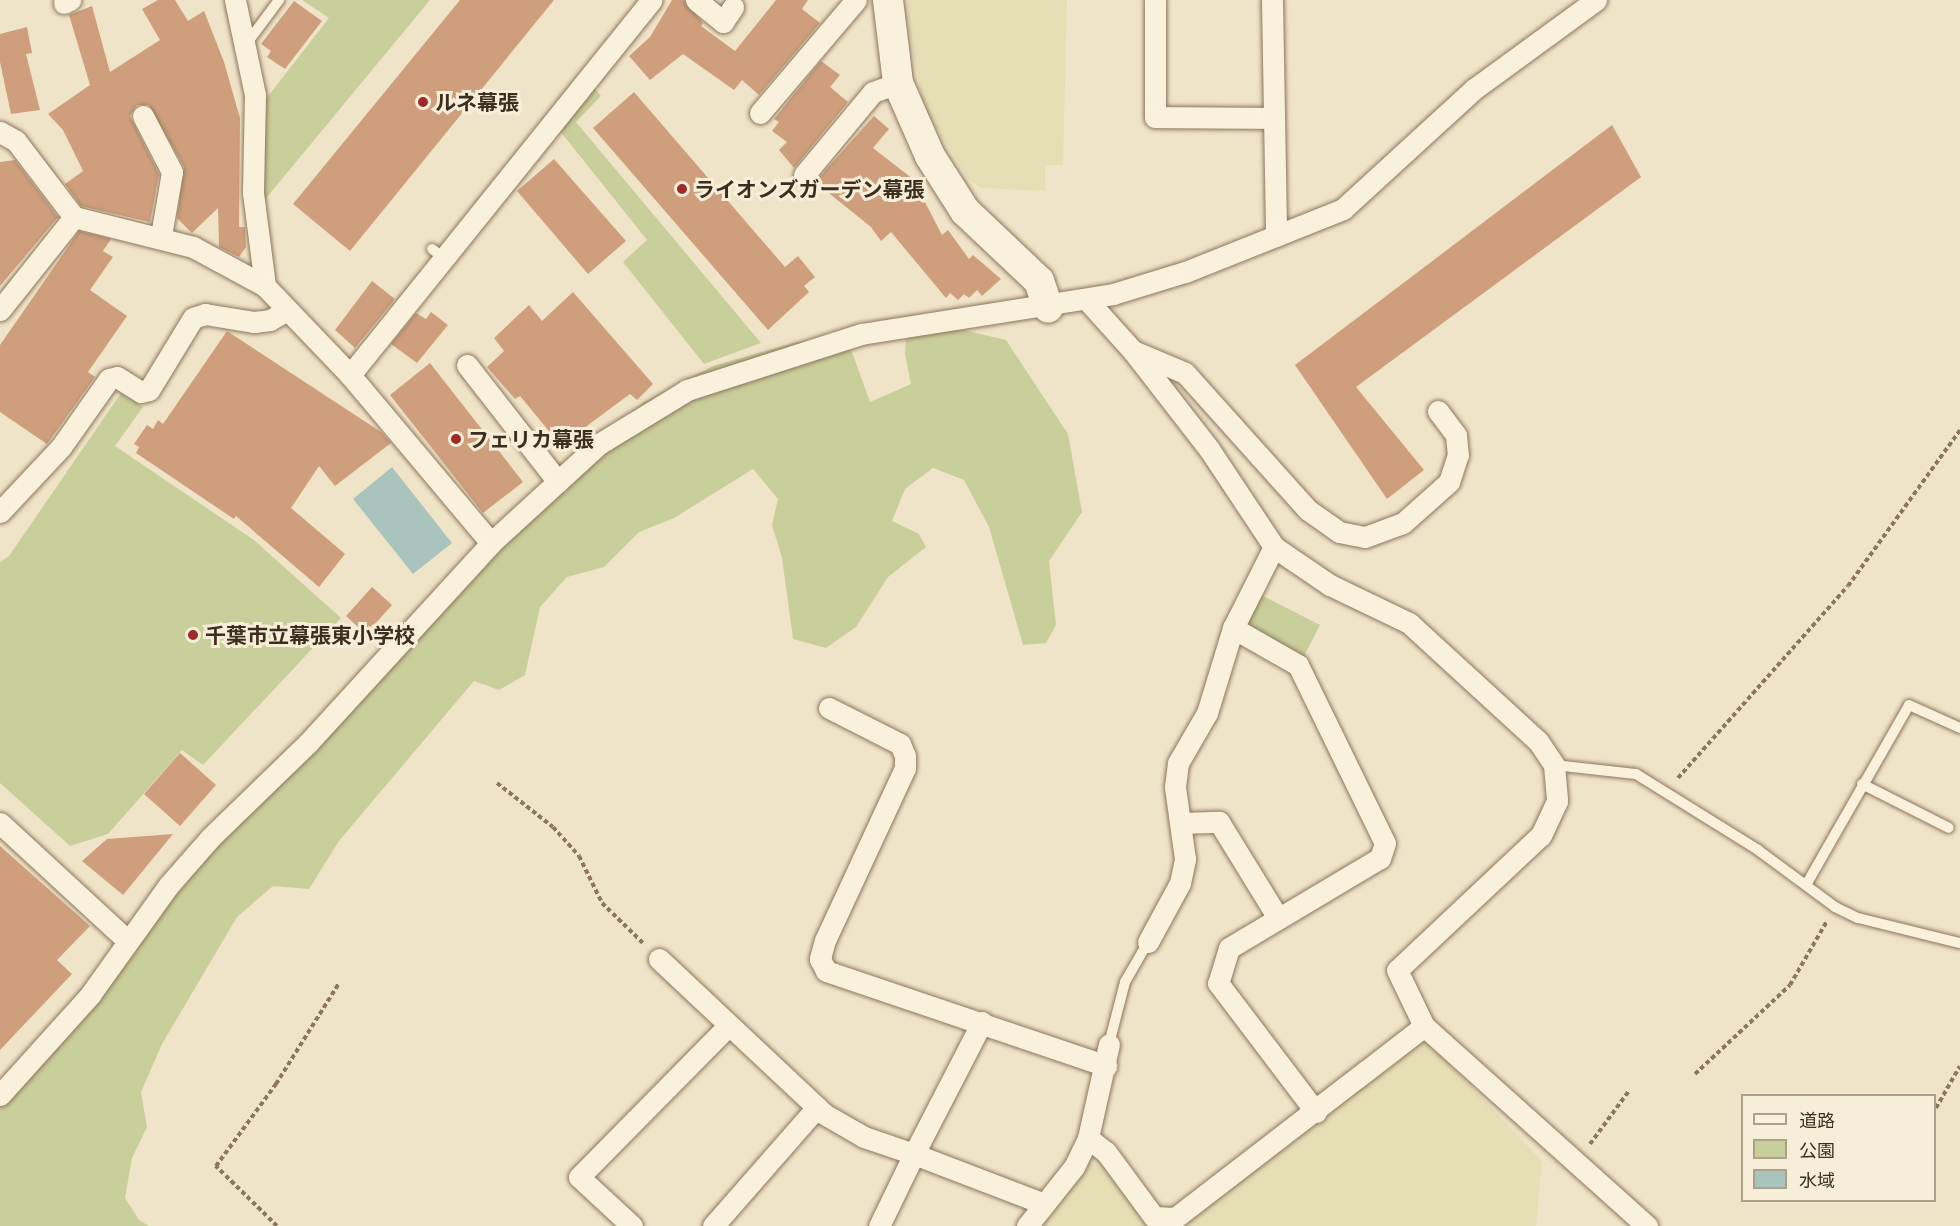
<!DOCTYPE html>
<meta charset="utf-8">
<style>
body{margin:0}
#map{position:relative;width:1960px;height:1226px;overflow:hidden;background:#f0e4c8;font-family:"IBM Plex Serif","Noto Sans JP",serif}
div>[style]{position:absolute}
[style*='--x']{left:calc(var(--x)*1px);top:calc(var(--y)*1px);width:calc(var(--w)*1px);rotate:calc(var(--a)*1deg)}
.farmland>*{inset:0;background:#e6deb5}
.green>*{inset:0;background:#c9cf9b}
.water>*{inset:0;background:#a9c4bc}
.building>*{inset:0;background:#cf9f7d}
.path>*{height:4px;margin-top:-2px;transform-origin:0;background:repeating-linear-gradient(90deg,#8d765c 0 4.5px,transparent 0 7.5px)}
.roads{filter:drop-shadow(0 0 2px #8d765c) drop-shadow(0 0 2px #8d765c)}
.lane>*{height:10px;margin:-5px;padding:0 5px;transform-origin:5px;border-radius:5px;background:#faf1dc}
.street>*{height:21px;margin:-10.5px;padding:0 10.5px;transform-origin:10.5px;border-radius:10.5px;background:#faf1dc}
.secondary>*{height:30px;margin:-15px;padding:0 15px;transform-origin:15px;border-radius:15px;background:#faf1dc}
.dots>*{width:16px;height:16px;translate:-50% -50%;box-sizing:border-box;border:3px solid #f7eed8;border-radius:50%}
span{translate:-50% -50%;white-space:nowrap;text-align:center;line-height:1.15;-webkit-text-stroke:6px #f7eed8;paint-order:stroke}
.poi-label{font-size:21px;color:#3d2e20;font-weight:700}
.left{translate:0 -50%;text-align:left}
.legend{position:absolute;left:1741px;top:1094px;width:195px;height:108px;box-sizing:border-box;background:#f7eed8;border:2px solid #ada18e;margin:0;padding:8px 10px;list-style:none;font-size:18px;color:#3d2e20}
.legend li{display:flex;align-items:center;gap:12px;height:30px}
.legend b{width:30px;border:2px solid #ada18e}
</style>
<div id="map">
<div class="farmland">
<div style="clip-path:polygon(908px 0,1067px 0,1063px 165px,1045px 165px,1045px 191px,981px 188px,968px 179px,924px 107px,909px 32px)"></div>
<div style="clip-path:polygon(1421px 1034px,1542px 1161px,1536px 1226px,1184px 1226px)"></div>
<div style="clip-path:polygon(1087px 1164px,1101px 1165px,1148px 1226px,1040px 1226px)"></div>
</div>
<div class="green">
<div style="clip-path:polygon(302px 0,430px 0,258px 208px,262px 104px,329px 18px)"></div>
<div style="clip-path:polygon(591px 84px,601px 96px,576px 122px,761px 343px,704px 364px,623px 262px,647px 240px,556px 126px)"></div>
<div style="clip-path:polygon(938px 324px,1006px 340px,1068px 434px,1082px 512px,1049px 561px,1056px 625px,1046px 643px,1023px 645px,989px 527px,964px 480px,933px 468px,905px 489px,892px 521px,919px 534px,926px 547px,888px 577px,856px 627px,826px 648px,793px 639px,782px 558px,772px 525px,778px 499px,753px 469px,674px 518px,639px 532px,604px 567px,567px 577px,540px 607px,525px 675px,499px 690px,474px 681px,339px 841px,309px 889px,273px 886px,237px 917px,162px 1044px,141px 1092px,147px 1127px,132px 1158px,125px 1198px,139px 1220px,149px 1226px,0 1226px,0 1083px,123px 940px,585px 449px,644px 402px,713px 366px,794px 343px,831px 341px,852px 352px,870px 402px,911px 384px,905px 354px,906px 334px)"></div>
<div style="clip-path:polygon(121px 393px,143px 407px,115px 446px,254px 540px,341px 618px,203px 765px,182px 750px,108px 834px,70px 846px,0 783px,0 562px,9px 556px)"></div>
<div style="clip-path:polygon(1259px 594px,1320px 625px,1303px 658px,1250px 628px,1248px 617px)"></div>
</div>
<div class="water">
<div style="clip-path:polygon(392px 467px,452px 543px,413px 574px,353px 499px)"></div>
</div>
<div class="building">
<div style="clip-path:polygon(158px 0,175px 0,188px 21px,204px 11px,224px 62px,240px 118px,239px 227px,245px 227px,246px 247px,239px 257px,219px 247px,218px 208px,192px 233px,177px 218px,184px 167px,149px 105px,137px 105px,130px 116px,159px 174px,150px 222px,81px 206px,65px 184px,83px 171px,63px 130px,48px 114px,90px 85px,69px 15px,92px 6px,110px 72px,160px 40px,142px 9px)"></div>
<div style="clip-path:polygon(460px 0,554px 0,350px 251px,293px 204px)"></div>
<div style="clip-path:polygon(672px 0,684px 0,703px 23px,701px 26px,735px 51px,776px 0,808px 0,802px 9px,820px 23px,759px 95px,742px 80px,734px 90px,683px 54px,650px 80px,629px 56px,650px 37px)"></div>
<div style="clip-path:polygon(294px 1px,322px 21px,285px 69px,267px 57px,271px 51px,261px 44px)"></div>
<div style="clip-path:polygon(27px 27px,32px 53px,26px 54px,40px 110px,11px 114px,0 62px,0 34px)"></div>
<div style="clip-path:polygon(821px 61px,840px 75px,830px 87px,848px 102px,794px 168px,779px 150px,787px 142px,772px 131px,779px 122px,774px 119px)"></div>
<div style="clip-path:polygon(634px 92px,785px 267px,798px 256px,815px 277px,804px 286px,809px 292px,768px 330px,593px 128px)"></div>
<div style="clip-path:polygon(874px 116px,889px 129px,873px 148px,913px 179px,942px 235px,948px 230px,969px 259px,973px 255px,1001px 279px,982px 296px,977px 290px,969px 298px,964px 294px,958px 300px,950px 293px,946px 298px,891px 232px,881px 241px,871px 227px,815px 182px)"></div>
<div style="clip-path:polygon(1612px 125px,1641px 177px,1356px 387px,1424px 470px,1387px 499px,1295px 365px)"></div>
<div style="clip-path:polygon(554px 159px,626px 241px,588px 274px,517px 191px)"></div>
<div style="clip-path:polygon(15px 160px,58px 217px,0 286px,0 162px)"></div>
<div style="clip-path:polygon(79px 231px,111px 239px,103px 251px,113px 257px,90px 290px,127px 316px,88px 372px,95px 377px,47px 444px,0 412px,0 345px)"></div>
<div style="clip-path:polygon(372px 281px,395px 299px,355px 348px,335px 330px)"></div>
<div style="clip-path:polygon(573px 292px,653px 384px,637px 400px,630px 394px,564px 443px,560px 438px,558px 442px,520px 396px,515px 399px,487px 367px,504px 351px,494px 338px,529px 305px,542px 321px)"></div>
<div style="clip-path:polygon(431px 312px,448px 325px,417px 363px,391px 344px,416px 313px,426px 319px)"></div>
<div style="clip-path:polygon(227px 331px,381px 432px,391px 443px,335px 486px,319px 466px,291px 508px,345px 554px,319px 587px,236px 516px,234px 519px,136px 453px,139px 447px,134px 444px,147px 425px,153px 429px,158px 420px,163px 424px)"></div>
<div style="clip-path:polygon(430px 363px,523px 482px,483px 513px,390px 395px)"></div>
<div style="clip-path:polygon(372px 587px,392px 605px,366px 634px,346px 616px)"></div>
<div style="clip-path:polygon(180px 753px,216px 785px,180px 826px,144px 794px)"></div>
<div style="clip-path:polygon(173px 834px,123px 895px,82px 861px,107px 839px)"></div>
<div style="clip-path:polygon(0 846px,90px 926px,57px 960px,72px 974px,0 1050px)"></div>
</div>
<div class="path">
<div style="--x:1678;--y:778;--w:256;--a:-48.5"></div>
<div style="--x:1848;--y:586;--w:192;--a:-54.3"></div>
<div style="--x:497;--y:783;--w:71;--a:38.2"></div>
<div style="--x:553;--y:827;--w:39;--a:48"></div>
<div style="--x:579;--y:856;--w:52;--a:63.9"></div>
<div style="--x:602;--y:903;--w:59;--a:44.3"></div>
<div style="--x:1695;--y:1074;--w:130;--a:-43.1"></div>
<div style="--x:1790;--y:985;--w:74;--a:-60"></div>
<div style="--x:1936;--y:1108;--w:48;--a:-60.3"></div>
<div style="--x:1590;--y:1144;--w:66;--a:-53.7"></div>
<div style="--x:277;--y:1226;--w:86;--a:-135.5"></div>
<div style="--x:216;--y:1166;--w:102;--a:-53.8"></div>
<div style="--x:276;--y:1084;--w:119;--a:-58"></div>
</div>
<div class="roads">
<div class="lane">
<div style="--x:247;--y:43;--w:54;--a:-53.3"></div>
<div style="--x:432;--y:249;--w:15;--a:37"></div>
<div style="--x:1554;--y:765;--w:82;--a:6.3"></div>
<div style="--x:1636;--y:774;--w:144;--a:31.9"></div>
<div style="--x:1758;--y:850;--w:96;--a:36.5"></div>
<div style="--x:1835;--y:907;--w:25;--a:26"></div>
<div style="--x:1858;--y:918;--w:105;--a:13.8"></div>
<div style="--x:1862;--y:784;--w:97;--a:26.8"></div>
<div style="--x:1806;--y:885;--w:207;--a:-60.2"></div>
<div style="--x:1909;--y:705;--w:56;--a:24.3"></div>
<div style="--x:1109;--y:1044;--w:64;--a:-75.5"></div>
<div style="--x:1125;--y:982;--w:46;--a:-60.1"></div>
</div>
<div class="street">
<div style="--x:235;--y:0;--w:97;--a:78.1"></div>
<div style="--x:255;--y:95;--w:98;--a:91.2"></div>
<div style="--x:253;--y:193;--w:94;--a:82.6"></div>
<div style="--x:265;--y:286;--w:123;--a:46.3"></div>
<div style="--x:350;--y:375;--w:219;--a:50"></div>
<div style="--x:696;--y:0;--w:35;--a:39"></div>
<div style="--x:723;--y:22;--w:18;--a:-56"></div>
<div style="--x:1155;--y:0;--w:117;--a:90"></div>
<div style="--x:1155;--y:117;--w:118;--a:0.5"></div>
<div style="--x:1272;--y:0;--w:236;--a:89"></div>
<div style="--x:64;--y:3;--w:7;--a:-27"></div>
<div style="--x:760;--y:113;--w:148;--a:-49.7"></div>
<div style="--x:143;--y:116;--w:63;--a:62.6"></div>
<div style="--x:172;--y:172;--w:65;--a:99.8"></div>
<div style="--x:0;--y:132;--w:18;--a:29"></div>
<div style="--x:16;--y:141;--w:96;--a:52.7"></div>
<div style="--x:74;--y:217;--w:123;--a:14.1"></div>
<div style="--x:193;--y:247;--w:82;--a:28.4"></div>
<div style="--x:804;--y:175;--w:108;--a:-50.3"></div>
<div style="--x:873;--y:92;--w:27;--a:-20"></div>
<div style="--x:1087;--y:300;--w:69;--a:48"></div>
<div style="--x:1133;--y:351;--w:56;--a:22.9"></div>
<div style="--x:1185;--y:373;--w:184;--a:48.1"></div>
<div style="--x:1308;--y:510;--w:38;--a:35"></div>
<div style="--x:1339;--y:532;--w:26;--a:11"></div>
<div style="--x:1365;--y:537;--w:40;--a:-20.2"></div>
<div style="--x:1403;--y:523;--w:62;--a:-41.7"></div>
<div style="--x:1449;--y:482;--w:28;--a:-72"></div>
<div style="--x:1458;--y:455;--w:20;--a:-96"></div>
<div style="--x:1456;--y:435;--w:30;--a:-127"></div>
<div style="--x:0;--y:310;--w:119;--a:-51.5"></div>
<div style="--x:1133;--y:351;--w:124;--a:52.2"></div>
<div style="--x:1209;--y:449;--w:118;--a:56.4"></div>
<div style="--x:1274;--y:547;--w:68;--a:34.2"></div>
<div style="--x:1330;--y:585;--w:88;--a:25.7"></div>
<div style="--x:1409;--y:623;--w:175;--a:42.5"></div>
<div style="--x:1538;--y:741;--w:29;--a:56"></div>
<div style="--x:1554;--y:765;--w:36;--a:85"></div>
<div style="--x:1557;--y:801;--w:38;--a:115"></div>
<div style="--x:1541;--y:835;--w:197;--a:136.8"></div>
<div style="--x:1397;--y:970;--w:62;--a:64.3"></div>
<div style="--x:1424;--y:1026;--w:300;--a:41.9"></div>
<div style="--x:467;--y:365;--w:148;--a:52.1"></div>
<div style="--x:350;--y:375;--w:481;--a:-51.2"></div>
<div style="--x:0;--y:512;--w:89;--a:-46.8"></div>
<div style="--x:61;--y:447;--w:83;--a:-54.8"></div>
<div style="--x:109;--y:379;--w:8;--a:-14"></div>
<div style="--x:117;--y:377;--w:28;--a:32"></div>
<div style="--x:141;--y:392;--w:8;--a:-14"></div>
<div style="--x:149;--y:390;--w:84;--a:-58.6"></div>
<div style="--x:193;--y:318;--w:13;--a:-18"></div>
<div style="--x:205;--y:314;--w:50;--a:9.3"></div>
<div style="--x:254;--y:322;--w:16;--a:-7"></div>
<div style="--x:270;--y:320;--w:20;--a:-30"></div>
<div style="--x:1233;--y:628;--w:75;--a:29.6"></div>
<div style="--x:1298;--y:665;--w:198;--a:64"></div>
<div style="--x:1385;--y:843;--w:16;--a:108"></div>
<div style="--x:1380;--y:858;--w:176;--a:149.2"></div>
<div style="--x:1229;--y:948;--w:37;--a:107"></div>
<div style="--x:1218;--y:983;--w:162;--a:52.8"></div>
<div style="--x:829;--y:708;--w:80;--a:26.9"></div>
<div style="--x:900;--y:744;--w:13;--a:67"></div>
<div style="--x:905;--y:756;--w:12;--a:90"></div>
<div style="--x:905;--y:768;--w:190;--a:114.9"></div>
<div style="--x:825;--y:940;--w:20;--a:105"></div>
<div style="--x:820;--y:959;--w:13;--a:63"></div>
<div style="--x:826;--y:971;--w:296;--a:18.7"></div>
<div style="--x:0;--y:823;--w:174;--a:42.7"></div>
<div style="--x:1181;--y:823;--w:38;--a:-2"></div>
<div style="--x:1219;--y:822;--w:113;--a:58.4"></div>
<div style="--x:1148;--y:942;--w:67;--a:-61.5"></div>
<div style="--x:1180;--y:883;--w:25;--a:-78"></div>
<div style="--x:1185;--y:859;--w:73;--a:-97.9"></div>
<div style="--x:1175;--y:787;--w:24;--a:-83"></div>
<div style="--x:1178;--y:763;--w:58;--a:-59.9"></div>
<div style="--x:1207;--y:713;--w:89;--a:-73"></div>
<div style="--x:1233;--y:628;--w:91;--a:-63.2"></div>
<div style="--x:659;--y:959;--w:226;--a:43.2"></div>
<div style="--x:824;--y:1114;--w:46;--a:29.9"></div>
<div style="--x:864;--y:1137;--w:53;--a:18.8"></div>
<div style="--x:914;--y:1154;--w:80;--a:115.9"></div>
<div style="--x:982;--y:1022;--w:148;--a:117.3"></div>
<div style="--x:914;--y:1154;--w:139;--a:21"></div>
<div style="--x:0;--y:1095;--w:135;--a:-48"></div>
<div style="--x:90;--y:995;--w:134;--a:-54.4"></div>
<div style="--x:168;--y:886;--w:65;--a:-48.7"></div>
<div style="--x:211;--y:837;--w:135;--a:-44.1"></div>
<div style="--x:308;--y:743;--w:271;--a:-47.5"></div>
<div style="--x:491;--y:543;--w:147;--a:-42.5"></div>
<div style="--x:599;--y:444;--w:103;--a:-31.5"></div>
<div style="--x:687;--y:390;--w:183;--a:-17.8"></div>
<div style="--x:861;--y:334;--w:255;--a:-9"></div>
<div style="--x:1113;--y:294;--w:75;--a:-17"></div>
<div style="--x:1185;--y:272;--w:170;--a:-21.7"></div>
<div style="--x:1343;--y:209;--w:178;--a:-42.5"></div>
<div style="--x:1474;--y:89;--w:151;--a:-36.1"></div>
<div style="--x:1088;--y:1138;--w:96;--a:-77.4"></div>
<div style="--x:632;--y:1226;--w:72;--a:-137.2"></div>
<div style="--x:579;--y:1177;--w:212;--a:-45.4"></div>
<div style="--x:713;--y:1226;--w:158;--a:-48.8"></div>
<div style="--x:1027;--y:1226;--w:75;--a:-51.5"></div>
<div style="--x:1074;--y:1167;--w:32;--a:-64"></div>
<div style="--x:1088;--y:1138;--w:23;--a:38"></div>
<div style="--x:1106;--y:1152;--w:81;--a:53.6"></div>
<div style="--x:1154;--y:1217;--w:21;--a:3"></div>
<div style="--x:1175;--y:1218;--w:314;--a:-37.6"></div>
</div>
<div class="secondary">
<div style="--x:888;--y:0;--w:84;--a:83.1"></div>
<div style="--x:898;--y:83;--w:80;--a:66.3"></div>
<div style="--x:930;--y:156;--w:65;--a:57.5"></div>
<div style="--x:965;--y:211;--w:102;--a:43.4"></div>
<div style="--x:1039;--y:281;--w:28;--a:71"></div>
</div>
</div>
<div class="dots">
<div style="left:423px;top:102px;background:#9e2a2b"></div>
<div style="left:682px;top:189px;background:#9e2a2b"></div>
<div style="left:456px;top:439px;background:#9e2a2b"></div>
<div style="left:193px;top:635px;background:#9e2a2b"></div>
</div>
<div class="poi-label">
<span class="left" style="left:435px;top:102px">ルネ幕張</span>
<span class="left" style="left:694px;top:189px">ライオンズガーデン幕張</span>
<span class="left" style="left:468px;top:439px">フェリカ幕張</span>
<span class="left" style="left:205px;top:635px">千葉市立幕張東小学校</span>
</div>
<ul class="legend">
<li><b style="height:8px;background:#faf1dc"></b>道路</li>
<li><b style="height:16px;background:#c9cf9b"></b>公園</li>
<li><b style="height:16px;background:#a9c4bc"></b>水域</li>
</ul>
</div>
